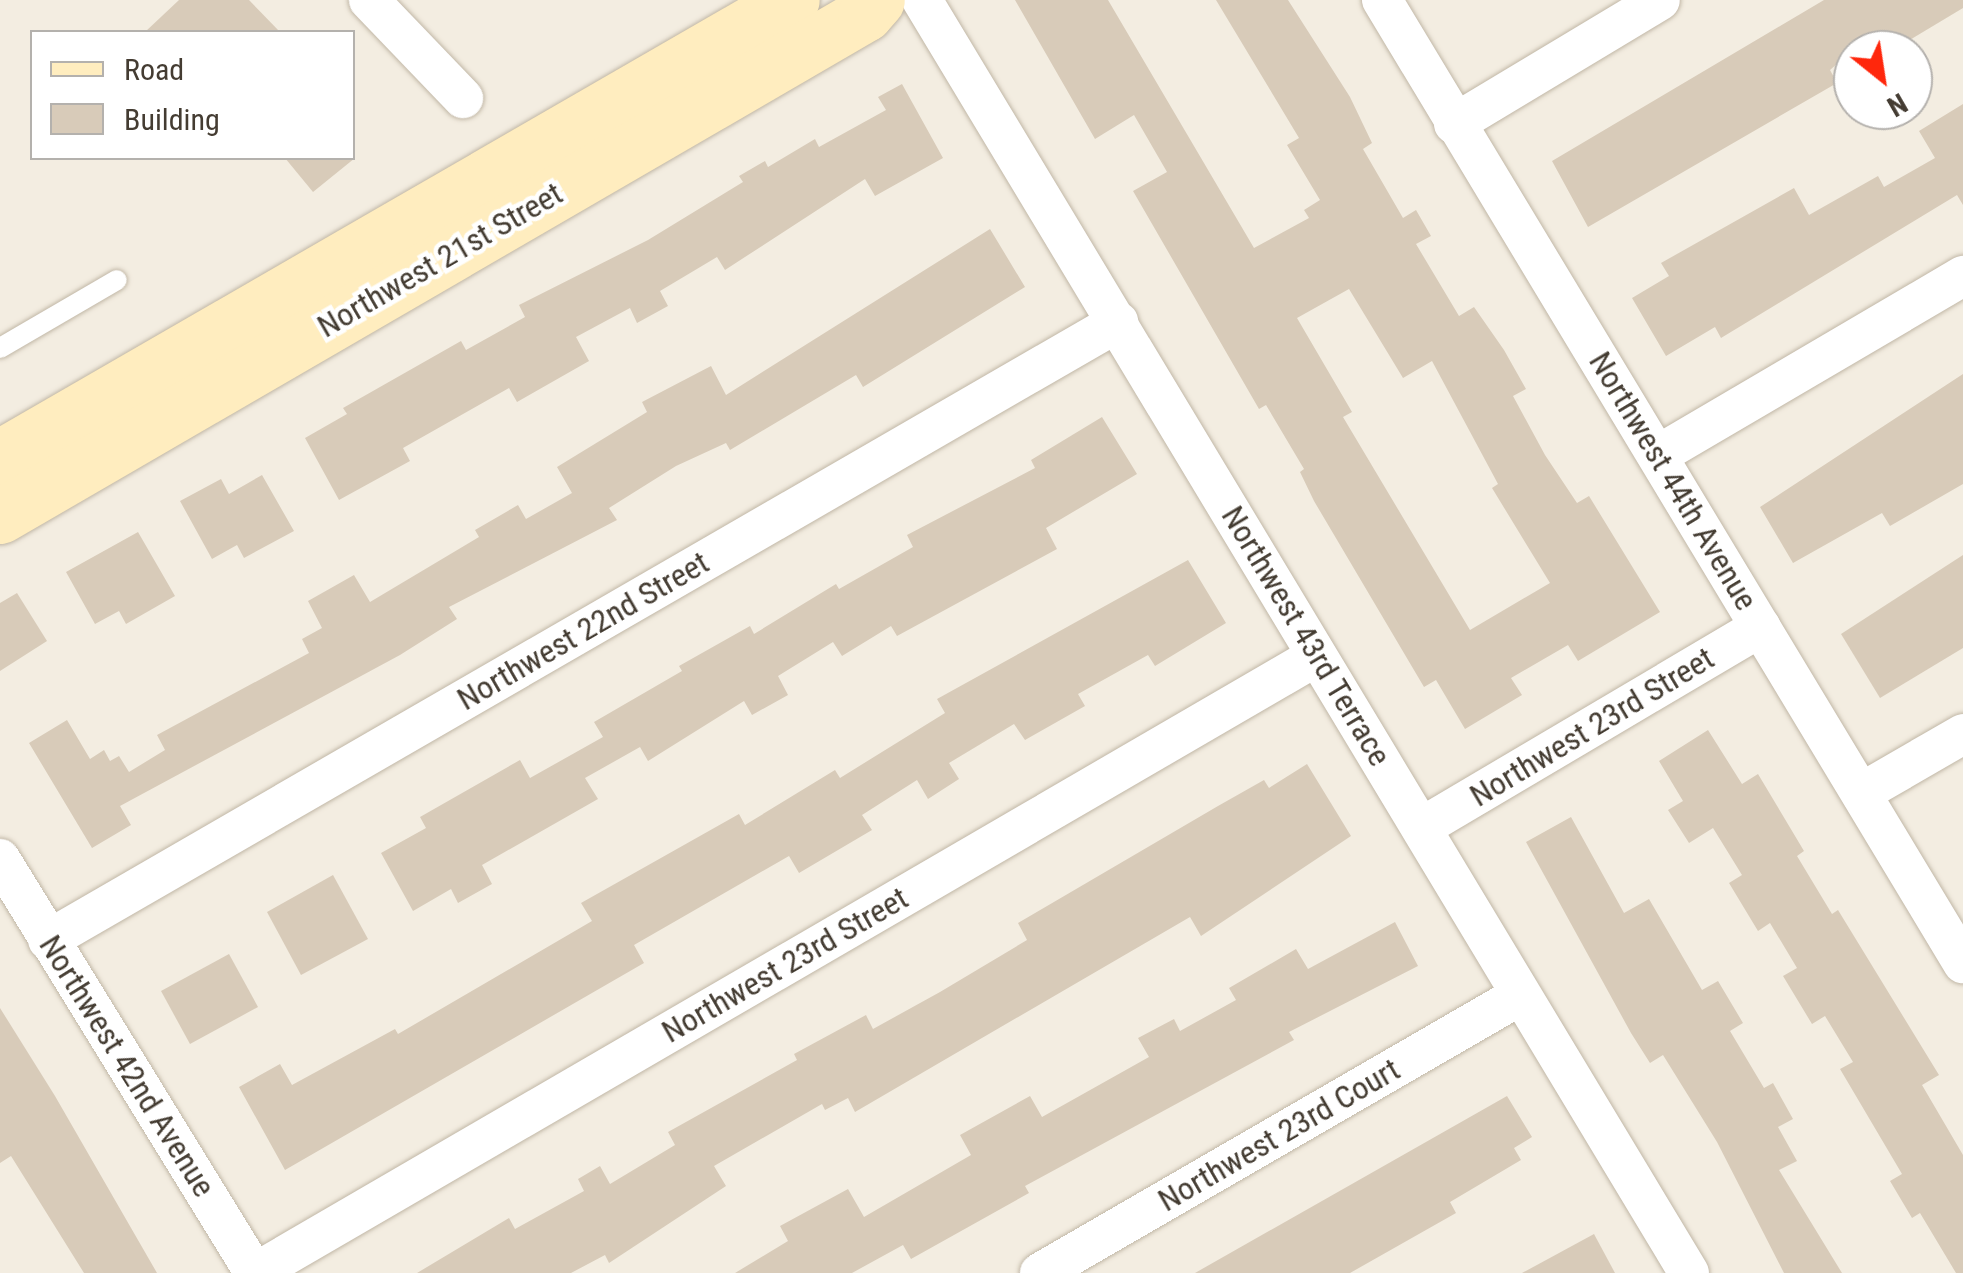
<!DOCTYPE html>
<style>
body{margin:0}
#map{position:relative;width:1963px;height:1273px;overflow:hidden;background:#f3ede1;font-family:"Roboto Condensed",sans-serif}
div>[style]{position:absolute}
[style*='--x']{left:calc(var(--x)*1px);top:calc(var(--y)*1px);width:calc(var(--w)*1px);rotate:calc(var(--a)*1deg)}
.building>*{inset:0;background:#d8cbb9}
.roads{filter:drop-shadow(0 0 2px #c1b7a6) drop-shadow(0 0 2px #c1b7a6)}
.lane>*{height:20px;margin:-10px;padding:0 10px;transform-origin:10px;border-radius:10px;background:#fff}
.street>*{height:40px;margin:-20px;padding:0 20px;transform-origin:20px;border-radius:20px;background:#fff}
.secondary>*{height:55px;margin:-27.5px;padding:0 27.5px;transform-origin:27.5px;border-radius:27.5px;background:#ffedbf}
span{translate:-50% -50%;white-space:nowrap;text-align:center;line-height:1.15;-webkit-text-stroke:9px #fff;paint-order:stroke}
.street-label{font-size:32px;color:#443c32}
.legend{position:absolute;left:30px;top:30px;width:325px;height:130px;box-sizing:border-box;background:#fff;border:2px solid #b4b1ad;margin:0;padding:12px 18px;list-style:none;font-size:30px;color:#443c32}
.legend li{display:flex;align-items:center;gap:20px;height:50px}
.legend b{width:50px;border:2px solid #b4b1ad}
.north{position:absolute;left:1833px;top:30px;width:100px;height:100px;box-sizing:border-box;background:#fff;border:2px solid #b4b1ad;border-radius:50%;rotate:150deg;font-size:28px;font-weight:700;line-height:40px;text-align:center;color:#443c32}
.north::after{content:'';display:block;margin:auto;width:35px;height:45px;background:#ff270c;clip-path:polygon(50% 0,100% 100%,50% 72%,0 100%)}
</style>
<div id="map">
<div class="building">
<div style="clip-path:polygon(179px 0,249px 0,280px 32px,145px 32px)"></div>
<div style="clip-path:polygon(evenodd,1015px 0,1108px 0,1254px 248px,1309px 218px,1304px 210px,1320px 200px,1287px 145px,1299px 138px,1216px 0,1288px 0,1350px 97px,1372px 143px,1363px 149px,1403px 218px,1416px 210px,1431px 236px,1416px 244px,1459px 316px,1474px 307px,1504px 350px,1526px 389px,1513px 396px,1545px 455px,1577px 503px,1589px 496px,1660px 612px,1578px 661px,1568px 645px,1511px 678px,1522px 695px,1465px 729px,1436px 680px,1424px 687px,1314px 501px,1300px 472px,1304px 469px,1266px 405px,1259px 409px,1133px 191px,1167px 172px,1134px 115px,1095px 139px,1015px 0,1349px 289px,1403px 378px,1432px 361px,1498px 484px,1492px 488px,1550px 583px,1470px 630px,1343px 417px,1352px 412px,1297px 318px,1349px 289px)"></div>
<div style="clip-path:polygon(1824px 0,1963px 0,1963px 8px,1893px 50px,1885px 37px,1853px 50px,1830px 70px,1837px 83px,1588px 227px,1552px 161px)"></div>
<div style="clip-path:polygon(902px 84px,943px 158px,875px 196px,865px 179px,725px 270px,717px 257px,660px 291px,668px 306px,637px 323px,630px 308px,576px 337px,589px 361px,517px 402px,509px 388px,403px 448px,410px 461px,339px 500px,305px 438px,347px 414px,343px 408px,461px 341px,466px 350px,525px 317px,519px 305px,648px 240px,743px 182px,739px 176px,765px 161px,768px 167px,815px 139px,819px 147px,886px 110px,878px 97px)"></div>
<div style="clip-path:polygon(1963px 104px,1963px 205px,1957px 195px,1721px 338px,1715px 327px,1666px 356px,1632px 298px,1669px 276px,1661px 263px,1794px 188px,1809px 215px,1878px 176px,1884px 187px,1935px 158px,1919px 131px)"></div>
<div style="clip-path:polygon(285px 158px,355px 158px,313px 192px)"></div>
<div style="clip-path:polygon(990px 229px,1025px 287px,863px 387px,856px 375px,730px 450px,726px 443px,676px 466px,609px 508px,617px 520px,449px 607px,457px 619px,400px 655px,120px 806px,131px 825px,92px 848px,29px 743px,67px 720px,90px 759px,104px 750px,110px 761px,119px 756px,129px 772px,165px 750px,157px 735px,309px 653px,302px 639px,322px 628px,308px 601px,354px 575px,370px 602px,479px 537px,475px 530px,518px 505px,526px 519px,572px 493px,557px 467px,647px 412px,642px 402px,711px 366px,726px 395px)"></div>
<div style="clip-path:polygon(1963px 374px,1963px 484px,1890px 526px,1882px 513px,1793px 563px,1760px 507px)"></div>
<div style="clip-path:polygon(1102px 417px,1137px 474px,1046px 528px,1057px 549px,897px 636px,891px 626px,842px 656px,833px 642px,778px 676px,788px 695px,752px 715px,744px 701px,648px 761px,640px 747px,585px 778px,598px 799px,482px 865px,492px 884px,458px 903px,451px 889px,413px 911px,381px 853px,426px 828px,420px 817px,520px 760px,530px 778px,603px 737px,594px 722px,682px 671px,679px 666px,750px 626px,754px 634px,836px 584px,839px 589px,913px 547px,907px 535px,1035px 468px,1031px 460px)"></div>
<div style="clip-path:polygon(262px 475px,294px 531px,244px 558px,237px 545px,212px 559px,180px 501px,221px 479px,229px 494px)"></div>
<div style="clip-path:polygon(138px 532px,175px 596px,126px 624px,119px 611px,95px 624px,66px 572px)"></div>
<div style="clip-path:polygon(1963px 555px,1963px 648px,1880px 698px,1841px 634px)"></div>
<div style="clip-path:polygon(1188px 560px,1226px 623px,1155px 666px,1148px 655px,1078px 694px,1085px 706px,1025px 740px,1014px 724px,949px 763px,959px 779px,928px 799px,917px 780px,862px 815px,872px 830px,799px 873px,789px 856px,634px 945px,644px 963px,285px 1170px,239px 1087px,280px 1064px,292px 1085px,395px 1029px,398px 1034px,592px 921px,581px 903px,739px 814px,745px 825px,835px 770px,840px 778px,945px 713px,937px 699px)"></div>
<div style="clip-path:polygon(17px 593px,47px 641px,0 671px,0 603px)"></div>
<div style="clip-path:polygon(1708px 730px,1742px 784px,1758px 774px,1804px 851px,1797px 856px,1832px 914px,1838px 910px,1939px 1075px,1922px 1085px,1963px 1155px,1963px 1273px,1956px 1273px,1920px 1213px,1912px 1218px,1890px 1181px,1902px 1174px,1840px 1069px,1853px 1062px,1825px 1016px,1812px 1024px,1783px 976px,1797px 968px,1770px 923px,1758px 931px,1729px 883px,1742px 875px,1713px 828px,1689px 843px,1668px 810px,1683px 801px,1659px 761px)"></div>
<div style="clip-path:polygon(1307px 764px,1351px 836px,1201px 936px,1190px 917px,855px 1112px,848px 1098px,825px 1110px,822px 1104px,714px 1166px,726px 1186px,609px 1263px,605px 1255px,571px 1273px,417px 1273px,509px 1218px,515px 1229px,584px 1191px,578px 1179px,600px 1166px,610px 1184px,675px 1145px,668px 1132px,797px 1060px,794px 1054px,866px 1015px,873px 1029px,940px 992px,1027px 940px,1018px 923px,1218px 806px,1264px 780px,1269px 788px)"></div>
<div style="clip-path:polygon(1571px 817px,1624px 913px,1649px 899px,1702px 990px,1718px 981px,1743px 1023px,1730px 1031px,1764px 1088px,1773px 1083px,1793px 1119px,1778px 1127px,1797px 1161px,1779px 1170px,1842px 1273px,1784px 1273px,1717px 1142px,1663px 1055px,1650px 1063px,1631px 1033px,1526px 842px)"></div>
<div style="clip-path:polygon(333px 875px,368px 939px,301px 975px,267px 912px)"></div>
<div style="clip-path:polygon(1395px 922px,1418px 966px,1289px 1032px,1294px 1040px,1025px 1186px,1029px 1193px,911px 1259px,903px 1245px,852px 1273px,735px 1273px,788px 1241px,780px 1226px,848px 1189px,864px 1217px,971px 1155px,960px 1135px,1030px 1096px,1042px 1117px,1149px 1057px,1138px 1038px,1174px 1019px,1180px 1031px,1236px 1000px,1229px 988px,1296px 949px,1308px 969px)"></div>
<div style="clip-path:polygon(229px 954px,258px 1007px,190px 1044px,161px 991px)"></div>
<div style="clip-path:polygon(0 1008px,55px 1096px,157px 1273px,84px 1273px,11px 1156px,0 1163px)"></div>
<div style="clip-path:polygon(1507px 1096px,1532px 1137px,1514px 1148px,1521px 1160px,1450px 1202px,1456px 1213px,1350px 1273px,1195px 1273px)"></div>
<div style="clip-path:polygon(1594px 1234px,1615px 1273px,1522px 1273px)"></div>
</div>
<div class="roads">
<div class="lane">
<div style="--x:0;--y:348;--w:135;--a:-30.2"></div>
</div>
<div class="street">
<div style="--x:369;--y:0;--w:136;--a:46.2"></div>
<div style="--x:922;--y:0;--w:1486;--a:58.93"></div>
<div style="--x:1382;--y:0;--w:1125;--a:58.9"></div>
<div style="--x:1454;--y:124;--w:240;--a:-31"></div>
<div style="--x:1658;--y:455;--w:354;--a:-30.4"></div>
<div style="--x:1861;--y:793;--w:118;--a:-30"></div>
<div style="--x:1424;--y:826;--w:391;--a:-30.6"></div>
<div style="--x:0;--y:859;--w:486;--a:58.4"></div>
<div style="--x:255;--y:1273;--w:1226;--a:-30.16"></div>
<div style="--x:48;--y:940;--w:1236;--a:-30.01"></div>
<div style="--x:1040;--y:1273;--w:553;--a:-30.04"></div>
</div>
<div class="secondary">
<div style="--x:0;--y:457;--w:914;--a:-29.99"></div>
<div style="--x:0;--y:516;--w:1000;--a:-30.13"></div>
<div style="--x:865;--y:14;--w:18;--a:-49"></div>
</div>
</div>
<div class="street-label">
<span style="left:440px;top:260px;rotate:-30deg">Northwest 21st Street</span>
<span style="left:1673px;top:481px;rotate:59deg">Northwest 44th Avenue</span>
<span style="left:583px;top:631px;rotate:-30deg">Northwest 22nd Street</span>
<span style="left:1306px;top:636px;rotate:59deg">Northwest 43rd Terrace</span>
<span style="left:1592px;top:727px;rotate:-31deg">Northwest 23rd Street</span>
<span style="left:785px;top:965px;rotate:-30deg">Northwest 23rd Street</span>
<span style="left:127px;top:1066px;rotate:58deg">Northwest 42nd Avenue</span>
<span style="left:1279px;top:1135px;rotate:-30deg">Northwest 23rd Court</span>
</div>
<ul class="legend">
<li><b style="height:12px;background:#ffedbf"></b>Road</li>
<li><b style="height:28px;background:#d8cbb9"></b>Building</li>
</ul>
<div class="north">N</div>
</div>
